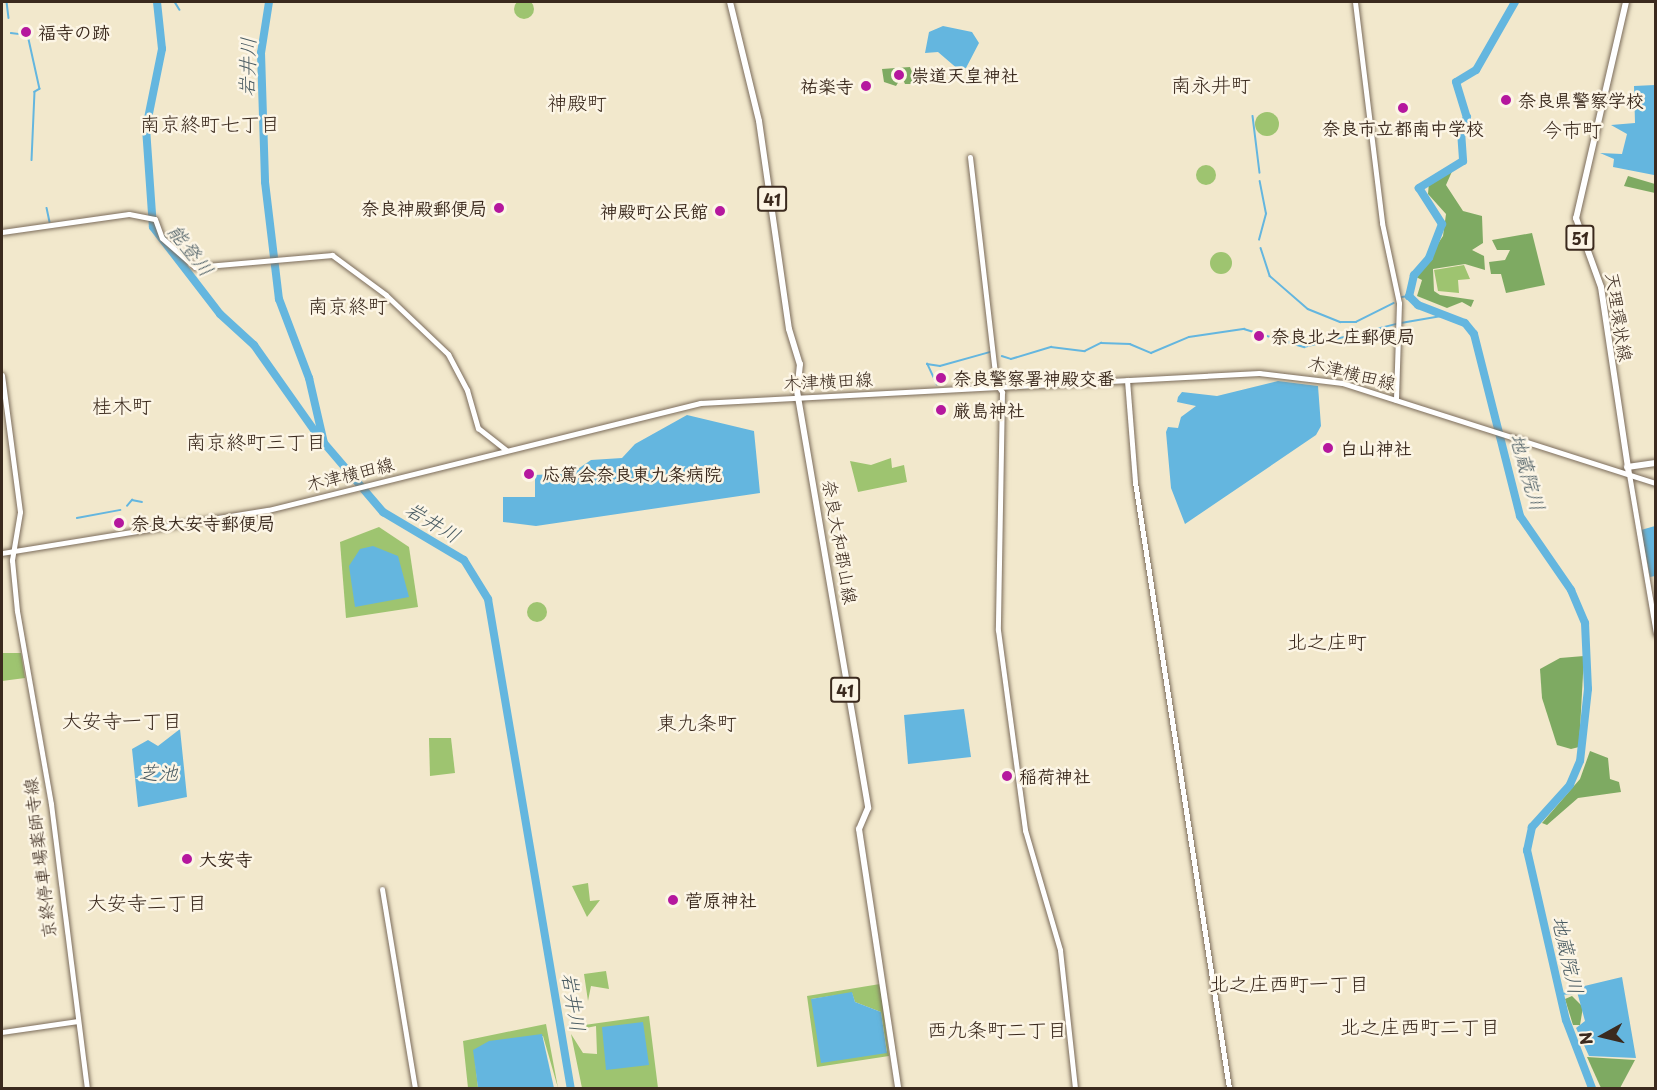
<!DOCTYPE html>
<meta charset="utf-8">
<style>
body{margin:0}
#map{position:relative;width:1657px;height:1090px;overflow:hidden;background:#f2e8cc;font-family:"Playpen Sans","Klee One",sans-serif}
div>[style]{position:absolute}
[style*='--x']{left:calc(var(--x)*1px);top:calc(var(--y)*1px);width:calc(var(--w)*1px);rotate:calc(var(--a)*1deg)}
.green>*{inset:0;background:#9ec470}
.round{border-radius:50%}
.forest>*{inset:0;background:#7eaa62}
.water>*{inset:0;background:#64b6df}
.stream>*{height:1.5px;margin:-0.75px;padding:0 0.75px;transform-origin:0.75px;border-radius:0.75px;background:#64b6df}
.river>*{height:8px;margin:-4px;padding:0 4px;transform-origin:4px;border-radius:4px;background:#64b6df}
.roads{filter:drop-shadow(0 0 2px #7b6c5b) drop-shadow(0 0 2px #7b6c5b)}
.secondary>*{height:5px;margin:-2.5px;padding:0 2.5px;transform-origin:2.5px;border-radius:2.5px;background:#fff}
.primary>*{height:6px;margin:-3px;padding:0 3px;transform-origin:3px;border-radius:3px;background:#fff}
.dots>*{width:16px;height:16px;translate:-50% -50%;box-sizing:border-box;border:3px solid #fcf5e5;border-radius:50%}
span{translate:-50% -50%;white-space:nowrap;text-align:center;line-height:1.15;-webkit-text-stroke:5px #fcf5e5;paint-order:stroke}
.shield-label span{padding:2px 4px;background:#fcf5e5;border:2px solid;border-radius:4px;-webkit-text-stroke-width:0}
.shield-label{font-size:16px;color:#3b2a1e;font-weight:700}
.poi-label{font-size:18px;color:#3b2a1e;font-weight:700}
.left{translate:0 -50%;text-align:left}
.right{translate:-100% -50%;text-align:right}
.street-label{font-size:18px;color:#3b2a1e}
.water-label{font-size:20px;color:#495b62;font-style:italic}
.neighbourhood-label{font-size:20px;color:#3b2a1e}
.frame{position:absolute;inset:0;border:3px solid #3b2a1e;pointer-events:none}
.north{position:absolute;left:1573px;top:1006px;width:60px;height:60px;-webkit-text-stroke:4px #fcf5e5;paint-order:stroke;rotate:262deg;font-size:16px;font-weight:700;line-height:24px;text-align:center;color:#3b2a1e}
.north::after{content:'';display:block;margin:auto;width:21px;height:27px;background:#3b2a1e;clip-path:polygon(50% 0,100% 100%,50% 72%,0 100%)}
</style>
<div id="map">
<div class="green">
<div class="round" style="left:514px;top:-1px;width:20px;height:20px"></div>
<div class="round" style="left:1255px;top:112px;width:24px;height:24px"></div>
<div class="round" style="left:1196px;top:165px;width:20px;height:20px"></div>
<div class="round" style="left:1210px;top:252px;width:22px;height:22px"></div>
<div style="clip-path:polygon(1464px 265px,1470px 279px,1458px 280px,1459px 293px,1438px 291px,1434px 270px)"></div>
<div style="clip-path:polygon(891px 458px,892px 468px,904px 465px,907px 482px,858px 492px,850px 461px,871px 465px)"></div>
<div style="clip-path:polygon(379px 527px,409px 547px,418px 607px,346px 618px,340px 542px)"></div>
<div class="round" style="left:527px;top:602px;width:20px;height:20px"></div>
<div style="clip-path:polygon(2px 653px,21px 653px,25px 678px,2px 681px)"></div>
<div style="clip-path:polygon(429px 738px,451px 738px,455px 773px,430px 776px)"></div>
<div style="clip-path:polygon(588px 883px,590px 901px,600px 900px,587px 917px,572px 886px)"></div>
<div style="clip-path:polygon(606px 971px,609px 989px,591px 986px,588px 1001px,584px 974px)"></div>
<div style="clip-path:polygon(evenodd,880px 984px,889px 1056px,817px 1067px,807px 996px,880px 984px,852px 993px,855px 1002px,881px 1012px,887px 1052px,811px 999px,852px 993px)"></div>
<div style="clip-path:polygon(649px 1016px,658px 1088px,582px 1088px,571px 1034px,583px 1053px,597px 1054px,596px 1026px,571px 1031px,570px 1027px)"></div>
<div style="clip-path:polygon(546px 1024px,558px 1088px,543px 1036px,474px 1050px,478px 1088px,468px 1088px,463px 1041px)"></div>
</div>
<div class="forest">
<div style="clip-path:polygon(910px 67px,917px 84px,905px 84px,901px 75px,892px 77px,899px 81px,896px 86px,884px 82px,882px 69px)"></div>
<div style="clip-path:polygon(1454px 167px,1446px 185px,1463px 211px,1482px 216px,1483px 243px,1472px 250px,1484px 256px,1485px 270px,1465px 264px,1433px 269px,1434px 291px,1440px 295px,1474px 300px,1471px 307px,1462px 302px,1447px 308px,1417px 296px,1422px 280px,1416px 277px,1443px 236px,1446px 214px,1428px 194px,1429px 182px)"></div>
<div style="clip-path:polygon(1628px 176px,1655px 184px,1655px 193px,1624px 186px)"></div>
<div style="clip-path:polygon(1532px 233px,1545px 285px,1506px 293px,1501px 274px,1491px 274px,1489px 262px,1505px 260px,1510px 250px,1497px 250px,1492px 240px)"></div>
<div style="clip-path:polygon(1584px 656px,1579px 747px,1571px 749px,1557px 745px,1542px 698px,1540px 669px,1560px 658px)"></div>
<div style="clip-path:polygon(1590px 751px,1608px 758px,1610px 779px,1619px 782px,1621px 792px,1578px 798px,1547px 825px,1542px 823px,1580px 779px)"></div>
<div style="clip-path:polygon(1572px 996px,1583px 1007px,1580px 1025px,1573px 1025px,1565px 999px)"></div>
<div style="clip-path:polygon(1587px 1057px,1635px 1060px,1620px 1088px,1601px 1088px)"></div>
</div>
<div class="water">
<div style="clip-path:polygon(943px 26px,972px 32px,979px 43px,966px 68px,959px 70px,938px 52px,925px 53px,929px 32px)"></div>
<div style="clip-path:polygon(1655px 85px,1654px 175px,1613px 167px,1614px 159px,1600px 153px,1622px 154px,1627px 134px,1611px 125px,1635px 123px,1634px 86px)"></div>
<div style="clip-path:polygon(1278px 381px,1318px 386px,1321px 426px,1316px 435px,1185px 524px,1171px 488px,1166px 432px,1168px 427px,1178px 428px,1181px 417px,1196px 406px,1177px 402px,1178px 397px,1182px 392px,1217px 396px)"></div>
<div style="clip-path:polygon(687px 415px,754px 431px,760px 493px,536px 526px,503px 522px,503px 497px,535px 497px,535px 475px,572px 473px,591px 460px,622px 458px,635px 444px)"></div>
<div style="clip-path:polygon(1655px 526px,1655px 576px,1650px 577px,1641px 530px)"></div>
<div style="clip-path:polygon(373px 546px,398px 556px,409px 597px,355px 607px,349px 566px,360px 549px)"></div>
<div style="clip-path:polygon(964px 709px,971px 757px,908px 764px,904px 715px)"></div>
<div style="clip-path:polygon(180px 729px,187px 797px,138px 807px,132px 749px,148px 740px,158px 746px)"></div>
<div style="clip-path:polygon(1622px 977px,1636px 1058px,1589px 1056px,1576px 1028px,1585px 1021px,1576px 988px)"></div>
<div style="clip-path:polygon(852px 992px,855px 1002px,881px 1012px,887px 1053px,821px 1063px,811px 999px)"></div>
<div style="clip-path:polygon(643px 1022px,649px 1065px,606px 1070px,602px 1027px)"></div>
<div style="clip-path:polygon(542px 1034px,554px 1088px,478px 1088px,473px 1050px,489px 1041px)"></div>
</div>
<div class="stream">
<div style="--x:7;--y:2;--w:16;--a:83"></div>
<div style="--x:175;--y:2;--w:9;--a:58"></div>
<div style="--x:11;--y:33;--w:17;--a:7"></div>
<div style="--x:28;--y:35;--w:55;--a:77.5"></div>
<div style="--x:40;--y:89;--w:6;--a:149"></div>
<div style="--x:35;--y:92;--w:68;--a:92.5"></div>
<div style="--x:1253;--y:116;--w:57;--a:83"></div>
<div style="--x:47;--y:208;--w:14;--a:78"></div>
<div style="--x:1259;--y:240;--w:27;--a:-75"></div>
<div style="--x:1266;--y:214;--w:33;--a:-101"></div>
<div style="--x:1261;--y:248;--w:29;--a:72"></div>
<div style="--x:1270;--y:276;--w:50;--a:41"></div>
<div style="--x:1308;--y:309;--w:35;--a:22"></div>
<div style="--x:1340;--y:322;--w:16;--a:0"></div>
<div style="--x:1356;--y:322;--w:42;--a:-26.6"></div>
<div style="--x:1402;--y:297;--w:7;--a:-8"></div>
<div style="--x:1401;--y:323;--w:48;--a:-9.7"></div>
<div style="--x:1002;--y:356;--w:9;--a:18"></div>
<div style="--x:1011;--y:359;--w:42;--a:-16.7"></div>
<div style="--x:1051;--y:347;--w:34;--a:7"></div>
<div style="--x:1085;--y:351;--w:18;--a:-27"></div>
<div style="--x:1101;--y:343;--w:29;--a:2"></div>
<div style="--x:1130;--y:344;--w:23;--a:23"></div>
<div style="--x:1151;--y:353;--w:41;--a:-22.8"></div>
<div style="--x:1189;--y:337;--w:56;--a:-8.3"></div>
<div style="--x:1244;--y:329;--w:63;--a:16.7"></div>
<div style="--x:1304;--y:347;--w:95;--a:-14"></div>
<div style="--x:937;--y:385;--w:23;--a:-115"></div>
<div style="--x:927;--y:364;--w:13;--a:9"></div>
<div style="--x:940;--y:366;--w:52;--a:-15.6"></div>
<div style="--x:127;--y:506;--w:8;--a:-50"></div>
<div style="--x:132;--y:500;--w:10;--a:11"></div>
<div style="--x:77;--y:518;--w:44;--a:-10.5"></div>
<div style="--x:1560;--y:994;--w:14;--a:-4"></div>
</div>
<div class="river">
<div style="--x:157;--y:2;--w:47;--a:83.9"></div>
<div style="--x:162;--y:49;--w:81;--a:101.4"></div>
<div style="--x:146;--y:128;--w:99;--a:86"></div>
<div style="--x:153;--y:227;--w:110;--a:52.4"></div>
<div style="--x:220;--y:314;--w:46;--a:42.4"></div>
<div style="--x:254;--y:345;--w:116;--a:54.8"></div>
<div style="--x:269;--y:2;--w:52;--a:98.9"></div>
<div style="--x:261;--y:53;--w:129;--a:88.2"></div>
<div style="--x:265;--y:182;--w:118;--a:83.2"></div>
<div style="--x:279;--y:299;--w:85;--a:69.2"></div>
<div style="--x:309;--y:378;--w:67;--a:77"></div>
<div style="--x:324;--y:443;--w:91;--a:49.5"></div>
<div style="--x:383;--y:512;--w:94;--a:30.7"></div>
<div style="--x:464;--y:560;--w:46;--a:58.4"></div>
<div style="--x:488;--y:599;--w:496;--a:80.4"></div>
<div style="--x:1515;--y:2;--w:78;--a:119.8"></div>
<div style="--x:1476;--y:70;--w:23;--a:149"></div>
<div style="--x:1456;--y:82;--w:37;--a:73"></div>
<div style="--x:1467;--y:117;--w:15;--a:113"></div>
<div style="--x:1461;--y:131;--w:30;--a:86"></div>
<div style="--x:1463;--y:161;--w:52;--a:148.5"></div>
<div style="--x:1419;--y:188;--w:43;--a:57.4"></div>
<div style="--x:1442;--y:224;--w:36;--a:111"></div>
<div style="--x:1429;--y:258;--w:23;--a:131"></div>
<div style="--x:1414;--y:275;--w:22;--a:103"></div>
<div style="--x:1409;--y:296;--w:13;--a:45"></div>
<div style="--x:1418;--y:305;--w:50;--a:21"></div>
<div style="--x:1465;--y:323;--w:14;--a:51"></div>
<div style="--x:1474;--y:334;--w:188;--a:75.8"></div>
<div style="--x:1520;--y:516;--w:90;--a:55.4"></div>
<div style="--x:1571;--y:590;--w:36;--a:67"></div>
<div style="--x:1585;--y:623;--w:66;--a:87.4"></div>
<div style="--x:1588;--y:689;--w:72;--a:96.3"></div>
<div style="--x:1580;--y:761;--w:26;--a:113"></div>
<div style="--x:1570;--y:785;--w:57;--a:132.1"></div>
<div style="--x:1532;--y:827;--w:24;--a:102"></div>
<div style="--x:1527;--y:850;--w:174;--a:77.1"></div>
<div style="--x:1566;--y:1020;--w:73;--a:69.1"></div>
</div>
<div class="roads">
<div class="secondary">
<div style="--x:1355;--y:2;--w:223;--a:83"></div>
<div style="--x:1382;--y:223;--w:82;--a:78"></div>
<div style="--x:1399;--y:303;--w:97;--a:91.8"></div>
<div style="--x:970;--y:157;--w:227;--a:83.4"></div>
<div style="--x:996;--y:383;--w:11;--a:56"></div>
<div style="--x:1002;--y:392;--w:238;--a:91"></div>
<div style="--x:998;--y:630;--w:202;--a:82.3"></div>
<div style="--x:1025;--y:830;--w:125;--a:73.7"></div>
<div style="--x:1060;--y:950;--w:139;--a:83.8"></div>
<div style="--x:2;--y:232;--w:128;--a:-8.1"></div>
<div style="--x:129;--y:214;--w:26;--a:11"></div>
<div style="--x:155;--y:219;--w:20;--a:70"></div>
<div style="--x:162;--y:238;--w:44;--a:41.3"></div>
<div style="--x:195;--y:267;--w:138;--a:-5"></div>
<div style="--x:332;--y:255;--w:67;--a:36.5"></div>
<div style="--x:386;--y:295;--w:86;--a:43.6"></div>
<div style="--x:448;--y:354;--w:41;--a:62.2"></div>
<div style="--x:467;--y:390;--w:40;--a:74"></div>
<div style="--x:478;--y:428;--w:36;--a:38"></div>
<div style="--x:2;--y:375;--w:138;--a:82.5"></div>
<div style="--x:20;--y:512;--w:49;--a:99.5"></div>
<div style="--x:12;--y:560;--w:51;--a:84.4"></div>
<div style="--x:17;--y:611;--w:196;--a:80"></div>
<div style="--x:51;--y:804;--w:286;--a:82.8"></div>
<div style="--x:1127;--y:380;--w:102;--a:85.5"></div>
<div style="--x:1135;--y:482;--w:613;--a:81.18"></div>
<div style="--x:1629;--y:474;--w:162;--a:80.4"></div>
<div style="--x:2;--y:553;--w:269;--a:-9.2"></div>
<div style="--x:268;--y:510;--w:445;--a:-13.9"></div>
<div style="--x:700;--y:403;--w:560;--a:-3.07"></div>
<div style="--x:1259;--y:373;--w:84;--a:6.9"></div>
<div style="--x:1342;--y:383;--w:330;--a:17.7"></div>
<div style="--x:382;--y:889;--w:202;--a:80.6"></div>
<div style="--x:2;--y:1032;--w:76;--a:-8.3"></div>
</div>
<div class="primary">
<div style="--x:730;--y:2;--w:122;--a:76.3"></div>
<div style="--x:759;--y:121;--w:210;--a:81.8"></div>
<div style="--x:789;--y:329;--w:37;--a:73"></div>
<div style="--x:800;--y:364;--w:27;--a:96"></div>
<div style="--x:797;--y:391;--w:423;--a:80.3"></div>
<div style="--x:868;--y:808;--w:23;--a:113"></div>
<div style="--x:859;--y:829;--w:262;--a:81.4"></div>
<div style="--x:1626;--y:2;--w:222;--a:103"></div>
<div style="--x:1576;--y:218;--w:73;--a:70.1"></div>
<div style="--x:1601;--y:287;--w:189;--a:81.5"></div>
<div style="--x:1627;--y:467;--w:29;--a:-8"></div>
</div>
</div>
<div class="dots">
<div style="left:26px;top:32px;background:#b5179e"></div>
<div style="left:899px;top:75px;background:#b5179e"></div>
<div style="left:866px;top:86px;background:#b5179e"></div>
<div style="left:1506px;top:100px;background:#b5179e"></div>
<div style="left:1403px;top:108px;background:#b5179e"></div>
<div style="left:499px;top:208px;background:#b5179e"></div>
<div style="left:720px;top:211px;background:#b5179e"></div>
<div style="left:1259px;top:336px;background:#b5179e"></div>
<div style="left:941px;top:378px;background:#b5179e"></div>
<div style="left:941px;top:410px;background:#b5179e"></div>
<div style="left:1328px;top:448px;background:#b5179e"></div>
<div style="left:529px;top:474px;background:#b5179e"></div>
<div style="left:119px;top:523px;background:#b5179e"></div>
<div style="left:1007px;top:776px;background:#b5179e"></div>
<div style="left:187px;top:859px;background:#b5179e"></div>
<div style="left:673px;top:900px;background:#b5179e"></div>
</div>
<div class="shield-label">
<span style="left:772px;top:199px">41</span>
<span style="left:1580px;top:238px">51</span>
<span style="left:845px;top:690px">41</span>
</div>
<div class="poi-label">
<span class="left" style="left:38px;top:32px">福寺の跡</span>
<span class="left" style="left:911px;top:75px">崇道天皇神社</span>
<span class="right" style="left:854px;top:86px">祐楽寺</span>
<span class="left" style="left:1518px;top:100px">奈良県警察学校</span>
<span style="left:1403px;top:128px">奈良市立都南中学校</span>
<span class="right" style="left:487px;top:208px">奈良神殿郵便局</span>
<span class="right" style="left:708px;top:211px">神殿町公民館</span>
<span class="left" style="left:1271px;top:336px">奈良北之庄郵便局</span>
<span class="left" style="left:953px;top:378px">奈良警察署神殿交番</span>
<span class="left" style="left:953px;top:410px">厳島神社</span>
<span class="left" style="left:1340px;top:448px">白山神社</span>
<span class="left" style="left:542px;top:474px">応篤会奈良東九条病院</span>
<span class="left" style="left:131px;top:523px">奈良大安寺郵便局</span>
<span class="left" style="left:1019px;top:776px">稲荷神社</span>
<span class="left" style="left:199px;top:859px">大安寺</span>
<span class="left" style="left:685px;top:900px">菅原神社</span>
</div>
<div class="street-label">
<span style="left:1619px;top:317px;rotate:81deg">天理環状線</span>
<span style="left:1352px;top:373px;rotate:14deg">木津横田線</span>
<span style="left:828px;top:381px;rotate:-3deg">木津横田線</span>
<span style="left:350px;top:474px;rotate:-14deg">木津横田線</span>
<span style="left:840px;top:542px;rotate:80deg">奈良大和郡山線</span>
<span style="left:40px;top:858px;rotate:-97deg">京終停車場薬師寺線</span>
</div>
<div class="water-label">
<span style="left:247px;top:67px;rotate:-88deg">岩井川</span>
<span style="left:191px;top:250px;rotate:52deg">能登川</span>
<span style="left:1528px;top:472px;rotate:74deg">地蔵院川</span>
<span style="left:433px;top:522px;rotate:31deg">岩井川</span>
<span style="left:158px;top:772px">芝池</span>
<span style="left:1568px;top:955px;rotate:77deg">地蔵院川</span>
<span style="left:574px;top:1002px;rotate:81deg">岩井川</span>
</div>
<div class="neighbourhood-label">
<span style="left:1211px;top:84px">南永井町</span>
<span style="left:577px;top:102px">神殿町</span>
<span style="left:210px;top:123px">南京終町七丁目</span>
<span style="left:1572px;top:129px">今市町</span>
<span style="left:348px;top:305px">南京終町</span>
<span style="left:122px;top:405px">桂木町</span>
<span style="left:256px;top:441px">南京終町三丁目</span>
<span style="left:1327px;top:641px">北之庄町</span>
<span style="left:122px;top:720px">大安寺一丁目</span>
<span style="left:697px;top:722px">東九条町</span>
<span style="left:147px;top:902px">大安寺二丁目</span>
<span style="left:1289px;top:983px">北之庄西町一丁目</span>
<span style="left:1420px;top:1026px">北之庄西町二丁目</span>
<span style="left:997px;top:1029px">西九条町二丁目</span>
</div>
<div class="frame"></div>
<div class="north">N</div>
</div>
